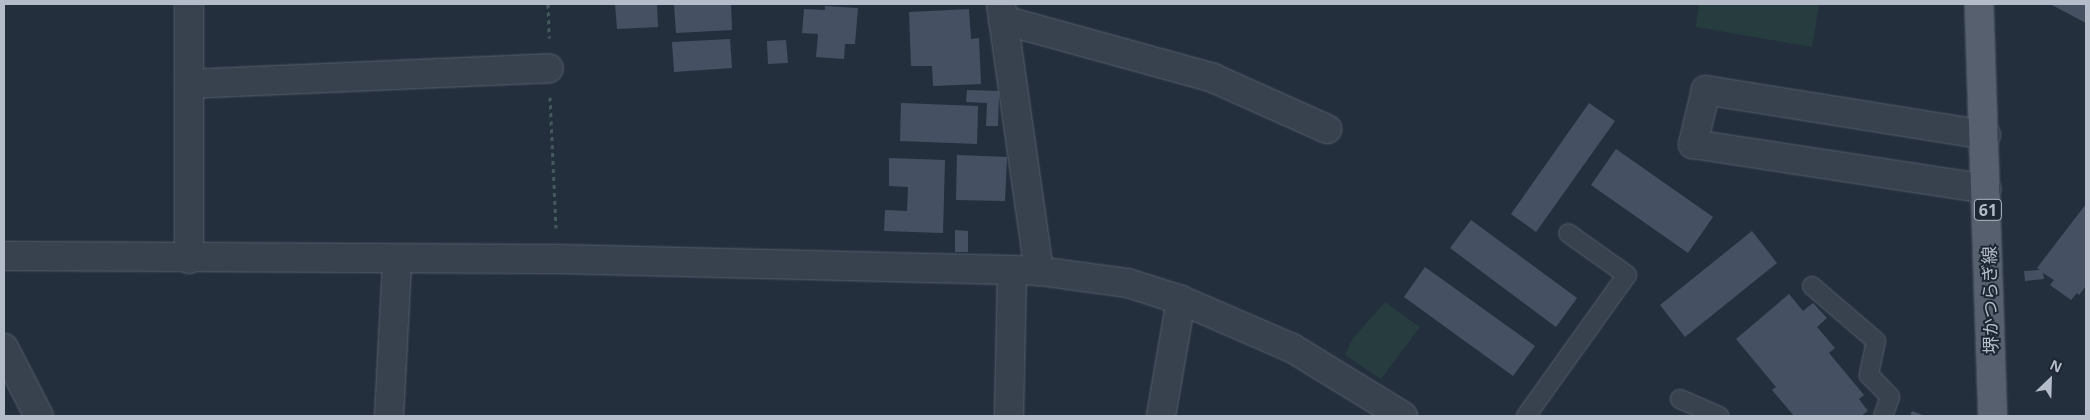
<!DOCTYPE html>
<meta charset="utf-8">
<style>
body{margin:0}
#map{position:relative;width:2090px;height:420px;overflow:hidden;background:#242f3e;font-family:"Open Sans","Noto Sans JP",sans-serif}
div>[style]{position:absolute}
[style*='--x']{left:calc(var(--x)*1px);top:calc(var(--y)*1px);width:calc(var(--w)*1px);rotate:calc(var(--a)*1deg)}
.green>*{inset:0;background:#263c3f}
.building>*{inset:0;background:#455162}
.path>*{height:3px;margin-top:-1.5px;transform-origin:0;background:repeating-linear-gradient(90deg,#44595c 0 4px,transparent 0 8px)}
.roads{filter:drop-shadow(0 0 1px #565f6c) drop-shadow(0 0 1px #565f6c)}
.lane>*{height:18px;margin:-9px;padding:0 9px;transform-origin:9px;border-radius:9px;background:#38414e}
.street>*{height:28px;margin:-14px;padding:0 14px;transform-origin:14px;border-radius:14px;background:#38414e}
.primary>*{height:28px;margin:-14px;padding:0 14px;transform-origin:14px;border-radius:14px;background:#56606e}
span{translate:-50% -50%;white-space:nowrap;text-align:center;line-height:1.15;-webkit-text-stroke:4px #1d2633;paint-order:stroke}
.shield-label span{padding:1px 4px;background:#1d2633;border:1px solid;border-radius:4px;-webkit-text-stroke-width:0}
.shield-label{font-size:16px;color:#b4bcc9;font-weight:700}
.street-label{font-size:18px;color:#b4bcc9}
.frame{position:absolute;inset:0;border:5px solid #b4bcc9;pointer-events:none}
.north{position:absolute;left:2025px;top:355px;width:50px;height:50px;-webkit-text-stroke:4px #1d2633;paint-order:stroke;rotate:24deg;font-size:14px;font-weight:700;line-height:20px;text-align:center;color:#b4bcc9}
.north::after{content:'';display:block;margin:auto;width:18px;height:22px;background:#b4bcc9;clip-path:polygon(50% 0,100% 100%,50% 72%,0 100%)}
</style>
<div id="map">
<div class="green">
<div style="clip-path:polygon(1699px 4px,1819px 4px,1812px 47px,1696px 27px)"></div>
<div style="clip-path:polygon(1385px 302px,1420px 327px,1381px 379px,1345px 355px,1353px 338px)"></div>
</div>
<div class="building">
<div style="clip-path:polygon(615px 4px,657px 4px,658px 27px,617px 29px)"></div>
<div style="clip-path:polygon(731px 4px,732px 30px,676px 33px,674px 5px)"></div>
<div style="clip-path:polygon(2050px 4px,2086px 4px,2086px 23px)"></div>
<div style="clip-path:polygon(825px 6px,858px 8px,855px 44px,845px 44px,844px 59px,816px 57px,818px 34px,802px 33px,804px 9px,825px 10px)"></div>
<div style="clip-path:polygon(969px 9px,971px 39px,979px 38px,981px 84px,933px 86px,932px 66px,911px 66px,909px 12px)"></div>
<div style="clip-path:polygon(730px 39px,732px 68px,674px 72px,672px 42px)"></div>
<div style="clip-path:polygon(786px 40px,788px 63px,768px 64px,767px 41px)"></div>
<div style="clip-path:polygon(967px 90px,999px 91px,998px 126px,986px 126px,987px 103px,966px 102px)"></div>
<div style="clip-path:polygon(901px 103px,978px 106px,977px 144px,900px 141px)"></div>
<div style="clip-path:polygon(1589px 103px,1615px 121px,1536px 232px,1511px 214px)"></div>
<div style="clip-path:polygon(1616px 149px,1713px 217px,1688px 253px,1591px 185px)"></div>
<div style="clip-path:polygon(957px 155px,1007px 157px,1005px 201px,956px 200px)"></div>
<div style="clip-path:polygon(889px 158px,945px 160px,943px 233px,884px 231px,885px 210px,907px 211px,908px 187px,889px 186px)"></div>
<div style="clip-path:polygon(2086px 204px,2086px 286px,2079px 295px,2077px 293px,2071px 300px,2050px 285px,2054px 280px,2043px 273px,2044px 279px,2025px 281px,2024px 271px,2040px 270px,2037px 268px)"></div>
<div style="clip-path:polygon(1471px 220px,1577px 298px,1556px 327px,1450px 248px)"></div>
<div style="clip-path:polygon(955px 230px,968px 231px,968px 252px,955px 252px)"></div>
<div style="clip-path:polygon(1752px 231px,1777px 263px,1685px 337px,1660px 305px)"></div>
<div style="clip-path:polygon(1425px 267px,1535px 346px,1513px 376px,1404px 297px)"></div>
<div style="clip-path:polygon(1789px 294px,1803px 311px,1813px 303px,1827px 318px,1817px 327px,1835px 348px,1829px 353px,1864px 395px,1859px 399px,1868px 411px,1861px 416px,1794px 416px,1772px 390px,1776px 387px,1736px 339px)"></div>
<div style="clip-path:polygon(1912px 411px,1925px 416px,1910px 416px)"></div>
</div>
<div class="path">
<div style="--x:548;--y:4;--w:34;--a:88"></div>
<div style="--x:550;--y:97;--w:131;--a:87.4"></div>
</div>
<div class="roads">
<div class="lane">
<div style="--x:1812;--y:286;--w:84;--a:40.7"></div>
<div style="--x:1876;--y:341;--w:35;--a:102"></div>
<div style="--x:1869;--y:375;--w:30;--a:46"></div>
<div style="--x:1890;--y:397;--w:20;--a:110"></div>
<div style="--x:1680;--y:399;--w:43;--a:23.6"></div>
<div style="--x:1526;--y:416;--w:173;--a:-54.4"></div>
<div style="--x:1627;--y:275;--w:72;--a:-144.6"></div>
</div>
<div class="street">
<div style="--x:189;--y:4;--w:255;--a:90"></div>
<div style="--x:1001;--y:4;--w:270;--a:81.9"></div>
<div style="--x:1003;--y:20;--w:218;--a:15.4"></div>
<div style="--x:1213;--y:78;--w:125;--a:24.1"></div>
<div style="--x:189;--y:84;--w:360;--a:-2.5"></div>
<div style="--x:1986;--y:135;--w:284;--a:-170.9"></div>
<div style="--x:1706;--y:90;--w:56;--a:103.5"></div>
<div style="--x:1693;--y:144;--w:297;--a:8.7"></div>
<div style="--x:4;--y:256;--w:554;--a:0.31"></div>
<div style="--x:558;--y:259;--w:481;--a:1.4"></div>
<div style="--x:1039;--y:271;--w:90;--a:7.7"></div>
<div style="--x:1128;--y:283;--w:56;--a:17.8"></div>
<div style="--x:1181;--y:300;--w:121;--a:23.4"></div>
<div style="--x:1292;--y:348;--w:130;--a:31.5"></div>
<div style="--x:4;--y:348;--w:76;--a:62.8"></div>
<div style="--x:389;--y:416;--w:154;--a:-87"></div>
<div style="--x:1009;--y:416;--w:146;--a:-88.8"></div>
<div style="--x:1161;--y:416;--w:118;--a:-80.2"></div>
</div>
<div class="primary">
<div style="--x:1979;--y:4;--w:412;--a:88.1"></div>
</div>
</div>
<div class="shield-label">
<span style="left:1988px;top:210px">61</span>
</div>
<div class="street-label">
<span style="left:1990px;top:300px;rotate:-91deg">堺かつらぎ線</span>
</div>
<div class="frame"></div>
<div class="north">N</div>
</div>
